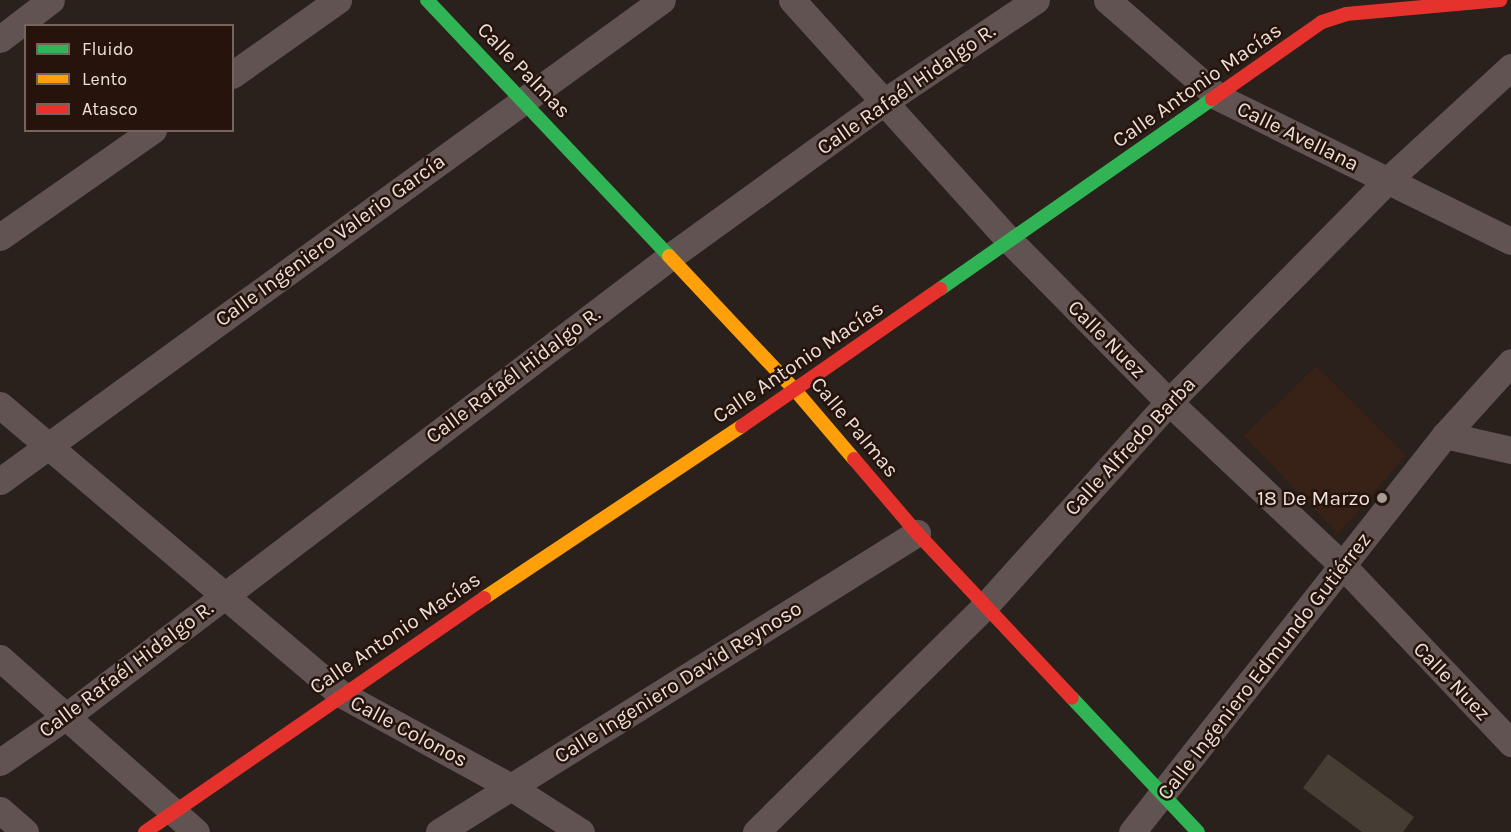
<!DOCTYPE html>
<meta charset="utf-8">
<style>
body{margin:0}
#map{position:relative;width:1511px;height:832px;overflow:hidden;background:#2a201c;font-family:Karla,sans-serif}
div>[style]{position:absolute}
.built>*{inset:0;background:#382218}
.building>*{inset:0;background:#463e35}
.street>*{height:27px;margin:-13.5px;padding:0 13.5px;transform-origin:13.5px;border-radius:13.5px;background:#605352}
.fast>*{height:14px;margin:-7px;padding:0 7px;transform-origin:7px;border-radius:7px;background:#30b455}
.slow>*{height:14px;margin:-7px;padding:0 7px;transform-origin:7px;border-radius:7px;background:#ff9f0a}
.jam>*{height:14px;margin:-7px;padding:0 7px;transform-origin:7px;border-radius:7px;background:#e5322d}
.dots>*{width:16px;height:16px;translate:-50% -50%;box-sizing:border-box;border:3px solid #26140c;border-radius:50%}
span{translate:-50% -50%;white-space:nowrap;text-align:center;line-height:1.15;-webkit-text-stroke:5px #26140c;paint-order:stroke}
.street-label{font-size:21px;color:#ebdfd9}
.poi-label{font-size:21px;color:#ebdfd9}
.right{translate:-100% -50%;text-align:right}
.legend{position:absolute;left:24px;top:24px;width:210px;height:108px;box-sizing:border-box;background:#26140c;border:2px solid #75655e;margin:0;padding:8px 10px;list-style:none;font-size:18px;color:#ebdfd9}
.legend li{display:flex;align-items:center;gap:12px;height:30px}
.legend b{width:30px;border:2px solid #75655e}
</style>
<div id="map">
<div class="built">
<i style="clip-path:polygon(1316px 366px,1406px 455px,1338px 534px,1244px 436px)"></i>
</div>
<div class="building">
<i style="clip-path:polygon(1328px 754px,1414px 817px,1403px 832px,1362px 832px,1303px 788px)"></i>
</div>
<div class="street">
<i style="left:792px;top:0;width:325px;rotate:47.9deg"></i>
<i style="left:1010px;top:241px;width:226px;rotate:45.4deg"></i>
<i style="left:1169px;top:402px;width:241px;rotate:43.3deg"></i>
<i style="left:1344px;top:567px;width:243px;rotate:46.5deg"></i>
<i style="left:1107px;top:0;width:147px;rotate:41.1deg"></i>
<i style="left:1218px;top:97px;width:326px;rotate:26.2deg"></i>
<i style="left:0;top:39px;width:64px;rotate:-37.4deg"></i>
<i style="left:232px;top:75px;width:130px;rotate:-35.3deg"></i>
<i style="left:0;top:237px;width:187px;rotate:-35deg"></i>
<i style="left:0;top:405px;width:447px;rotate:40.3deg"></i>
<i style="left:341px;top:694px;width:194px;rotate:28.7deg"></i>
<i style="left:511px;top:787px;width:83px;rotate:32.7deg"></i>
<i style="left:1445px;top:435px;width:68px;rotate:12.8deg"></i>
<i style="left:0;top:481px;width:818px;rotate:-36deg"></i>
<i style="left:0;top:658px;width:262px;rotate:41.6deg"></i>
<i style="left:0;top:762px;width:83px;rotate:-34.7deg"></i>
<i style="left:68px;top:715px;width:758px;rotate:-37.28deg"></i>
<i style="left:671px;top:256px;width:263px;rotate:-35.9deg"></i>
<i style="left:884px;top:102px;width:183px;rotate:-33.9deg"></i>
<i style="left:0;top:810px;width:33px;rotate:41deg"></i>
<i style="left:439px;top:832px;width:564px;rotate:-32.03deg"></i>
<i style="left:756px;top:832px;width:323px;rotate:-44.6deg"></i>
<i style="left:986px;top:605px;width:273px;rotate:-48deg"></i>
<i style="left:1169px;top:402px;width:312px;rotate:-45.4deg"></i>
<i style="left:1388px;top:180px;width:167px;rotate:-42.6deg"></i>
<i style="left:1132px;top:832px;width:506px;rotate:-51.75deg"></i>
<i style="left:1445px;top:435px;width:98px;rotate:-47.9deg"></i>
</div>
<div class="fast">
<i style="left:427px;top:0;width:352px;rotate:46.6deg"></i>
<i style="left:940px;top:289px;width:332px;rotate:-34.9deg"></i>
<i style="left:1072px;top:698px;width:184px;rotate:46.8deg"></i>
</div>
<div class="slow">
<i style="left:669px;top:256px;width:184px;rotate:46.8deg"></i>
<i style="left:795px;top:390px;width:91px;rotate:49.5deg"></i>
<i style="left:484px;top:598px;width:310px;rotate:-33.7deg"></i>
</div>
<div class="jam">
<i style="left:1212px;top:99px;width:134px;rotate:-35deg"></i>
<i style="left:1322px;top:22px;width:25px;rotate:-18deg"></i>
<i style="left:1346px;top:14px;width:155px;rotate:-5.2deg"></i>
<i style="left:742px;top:426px;width:241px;rotate:-34.7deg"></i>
<i style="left:854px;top:459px;width:97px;rotate:49.6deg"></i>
<i style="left:917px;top:533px;width:226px;rotate:46.8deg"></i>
<i style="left:145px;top:832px;width:412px;rotate:-34.6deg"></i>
</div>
<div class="dots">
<i style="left:1382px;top:498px;background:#a79c97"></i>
</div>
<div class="street-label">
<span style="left:524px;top:70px;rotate:46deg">Calle Palmas</span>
<span style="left:1197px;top:85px;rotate:-35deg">Calle Antonio Macías</span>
<span style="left:906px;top:89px;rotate:-35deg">Calle Rafaél Hidalgo R.</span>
<span style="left:1298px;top:136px;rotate:26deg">Calle Avellana</span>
<span style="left:330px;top:240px;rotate:-36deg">Calle Ingeniero Valerio García</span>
<span style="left:1107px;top:339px;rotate:45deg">Calle Nuez</span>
<span style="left:798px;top:362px;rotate:-34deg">Calle Antonio Macías</span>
<span style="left:513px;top:375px;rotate:-37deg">Calle Rafaél Hidalgo R.</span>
<span style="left:855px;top:427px;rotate:50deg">Calle Palmas</span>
<span style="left:1130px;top:446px;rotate:-47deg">Calle Alfredo Barba</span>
<span style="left:395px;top:633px;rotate:-34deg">Calle Antonio Macías</span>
<span style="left:1264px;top:666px;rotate:-52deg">Calle Ingeniero Edmundo Gutiérrez</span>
<span style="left:126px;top:669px;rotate:-37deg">Calle Rafaél Hidalgo R.</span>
<span style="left:1452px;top:681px;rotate:46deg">Calle Nuez</span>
<span style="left:678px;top:682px;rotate:-32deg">Calle Ingeniero David Reynoso</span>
<span style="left:409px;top:731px;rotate:28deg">Calle Colonos</span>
</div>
<div class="poi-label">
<span class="right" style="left:1370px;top:498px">18 De Marzo</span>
</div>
<ul class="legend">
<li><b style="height:8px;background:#30b455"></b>Fluido</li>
<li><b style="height:8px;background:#ff9f0a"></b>Lento</li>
<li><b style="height:8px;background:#e5322d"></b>Atasco</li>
</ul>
</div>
